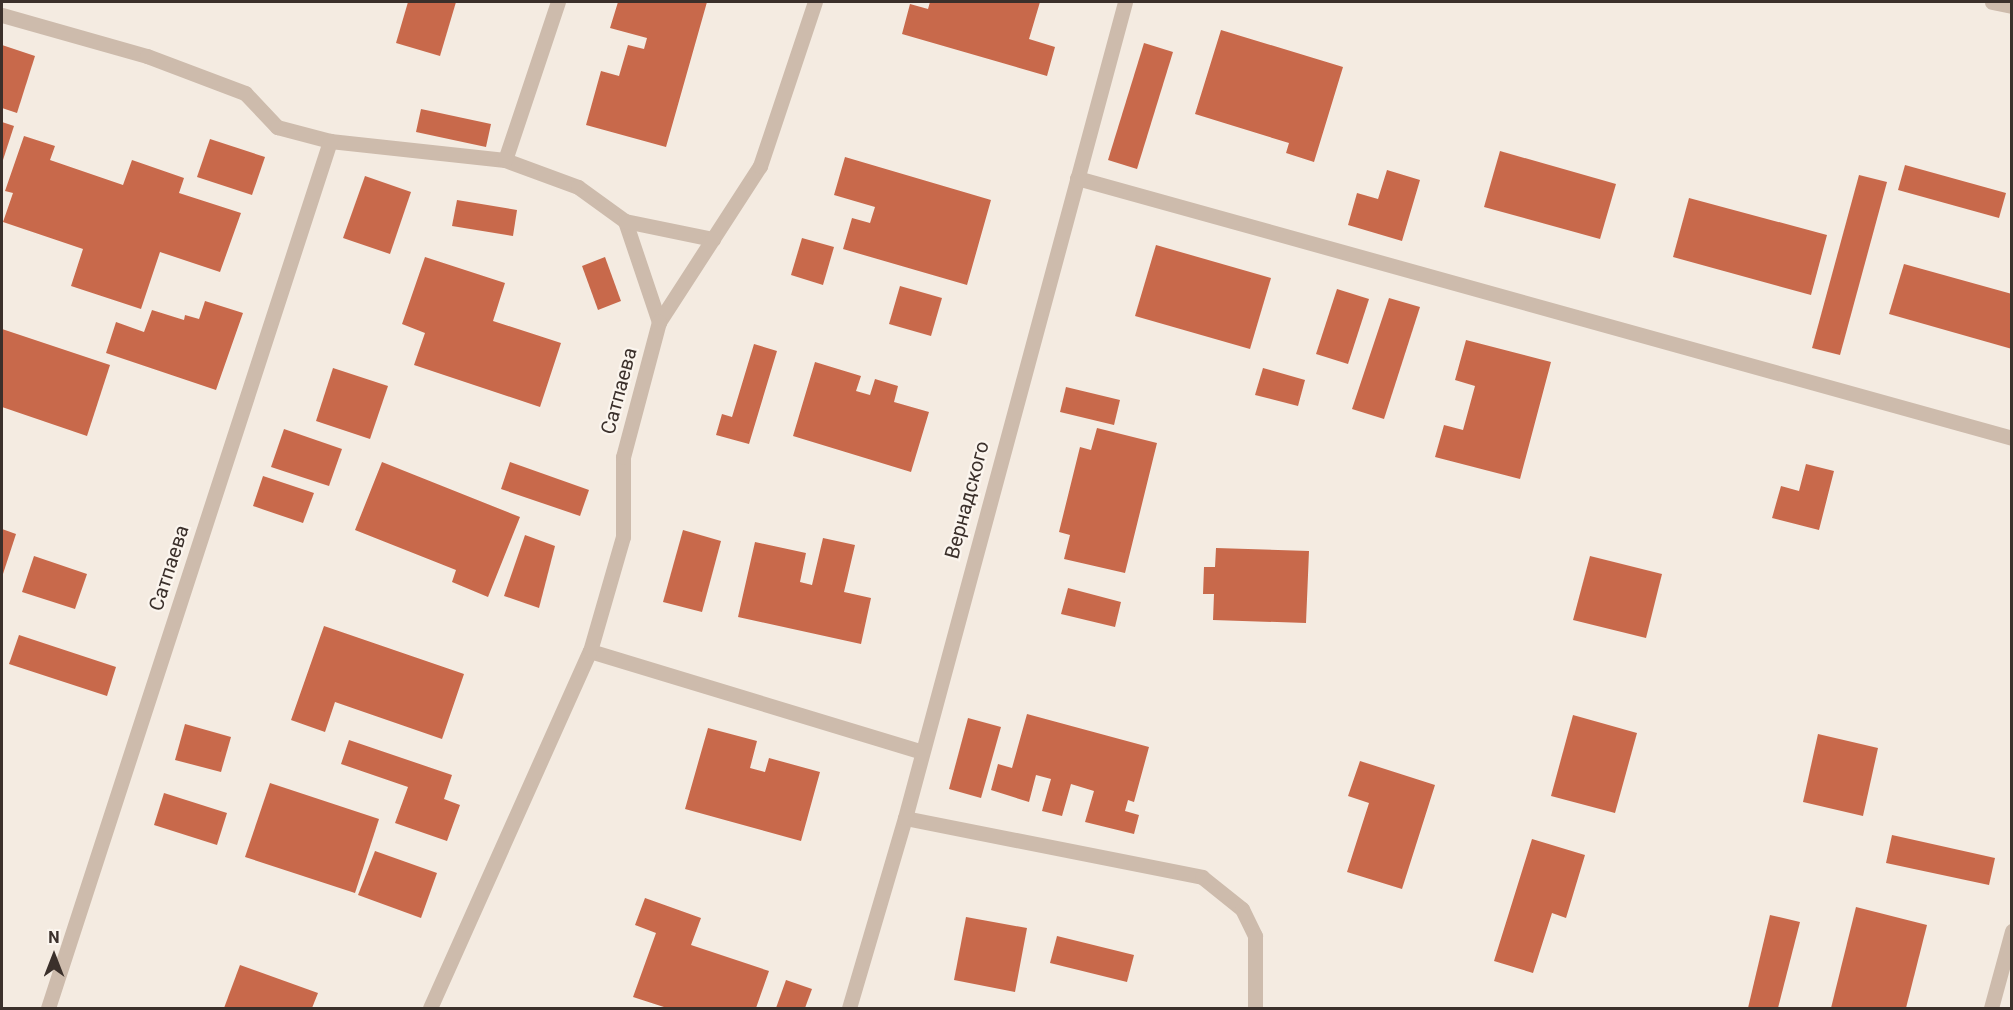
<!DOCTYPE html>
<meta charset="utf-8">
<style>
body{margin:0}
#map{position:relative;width:2013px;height:1010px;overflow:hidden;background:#f4ebe1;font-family:Roboto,sans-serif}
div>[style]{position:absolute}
.building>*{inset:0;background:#c8694b}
.service>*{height:15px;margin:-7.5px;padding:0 7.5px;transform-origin:7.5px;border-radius:7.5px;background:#cdbbac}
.minor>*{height:15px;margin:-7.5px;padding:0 7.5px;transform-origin:7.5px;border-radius:7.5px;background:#cdbbac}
span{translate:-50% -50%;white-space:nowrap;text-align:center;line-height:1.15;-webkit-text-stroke:4.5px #fbf5ee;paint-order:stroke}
.street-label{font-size:20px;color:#3b302b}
.frame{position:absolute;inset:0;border:3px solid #3b302b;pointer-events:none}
.north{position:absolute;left:24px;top:926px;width:60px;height:60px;-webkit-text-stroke:4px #fbf5ee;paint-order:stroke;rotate:0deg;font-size:16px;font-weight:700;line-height:24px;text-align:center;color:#3b302b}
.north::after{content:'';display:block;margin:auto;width:21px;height:27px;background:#3b302b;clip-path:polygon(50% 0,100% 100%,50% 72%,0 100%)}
</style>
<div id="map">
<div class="building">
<i style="clip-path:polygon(408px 2px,456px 2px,440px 56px,396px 43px)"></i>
<i style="clip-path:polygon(618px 2px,707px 2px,666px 147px,586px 125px,601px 71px,619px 76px,628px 45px,644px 49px,647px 38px,610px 28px)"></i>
<i style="clip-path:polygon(930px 2px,1040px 2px,1029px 39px,1055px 47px,1047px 76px,902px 34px,910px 4px,928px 9px)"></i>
<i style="clip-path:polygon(1221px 30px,1343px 67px,1314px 162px,1286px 153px,1289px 143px,1195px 114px)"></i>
<i style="clip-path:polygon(1144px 43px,1173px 52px,1137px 169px,1108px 160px)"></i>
<i style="clip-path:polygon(2px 45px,35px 56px,17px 113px,2px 108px)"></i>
<i style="clip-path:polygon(421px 109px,491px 124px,486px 147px,416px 132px)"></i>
<i style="clip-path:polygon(2px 122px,14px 126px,2px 163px)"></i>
<i style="clip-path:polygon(24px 136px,55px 146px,50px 160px,123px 185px,132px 160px,184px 178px,179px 193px,241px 213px,220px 272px,160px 252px,141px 309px,71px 286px,83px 249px,3px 222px,13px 193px,5px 191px)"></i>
<i style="clip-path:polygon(210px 139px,265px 157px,252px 195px,197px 177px)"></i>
<i style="clip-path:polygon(1500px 151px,1616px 184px,1600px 239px,1484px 207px)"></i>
<i style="clip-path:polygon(845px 157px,991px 200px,967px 285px,843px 249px,852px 218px,870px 223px,875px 207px,834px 195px)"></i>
<i style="clip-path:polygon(1905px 165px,2006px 193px,1999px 218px,1898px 190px)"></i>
<i style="clip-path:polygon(1387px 170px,1420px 180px,1402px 241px,1348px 225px,1357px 193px,1378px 199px)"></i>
<i style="clip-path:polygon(1859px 175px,1887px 182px,1840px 355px,1812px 348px)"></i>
<i style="clip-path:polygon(365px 176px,411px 192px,390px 254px,343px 238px)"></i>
<i style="clip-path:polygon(1689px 198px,1827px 235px,1811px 295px,1673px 257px)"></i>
<i style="clip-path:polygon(457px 200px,517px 210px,513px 236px,452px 226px)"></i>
<i style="clip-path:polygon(802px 238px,834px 247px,823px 285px,791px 275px)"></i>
<i style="clip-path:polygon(1156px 245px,1271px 278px,1250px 349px,1135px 316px)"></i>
<i style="clip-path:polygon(425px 257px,505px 283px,493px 321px,561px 343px,540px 407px,414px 365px,425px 333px,402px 324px)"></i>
<i style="clip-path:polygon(605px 257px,621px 301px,598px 310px,582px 266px)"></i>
<i style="clip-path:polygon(1904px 264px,2012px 294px,2012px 349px,1889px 314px)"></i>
<i style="clip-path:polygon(900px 286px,942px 298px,931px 336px,889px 324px)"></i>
<i style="clip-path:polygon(1337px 289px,1369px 299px,1348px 364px,1316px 354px)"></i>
<i style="clip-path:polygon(1389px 298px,1420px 307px,1384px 419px,1352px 409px)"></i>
<i style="clip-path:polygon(205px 301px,243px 313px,216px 390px,106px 353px,116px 322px,144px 332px,152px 310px,184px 320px,185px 315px,199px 319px)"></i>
<i style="clip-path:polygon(2px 329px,110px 365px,87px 436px,2px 407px)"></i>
<i style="clip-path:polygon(1466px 340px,1551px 362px,1520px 479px,1435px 457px,1444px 425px,1463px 430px,1475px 386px,1455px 380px)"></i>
<i style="clip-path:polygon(754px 344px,777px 351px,749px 444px,716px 435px,722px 414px,732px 417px)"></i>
<i style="clip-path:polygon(815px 362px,861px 376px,856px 391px,870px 395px,875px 379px,898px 386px,894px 402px,929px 412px,911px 472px,793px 436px)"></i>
<i style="clip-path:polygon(333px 368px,388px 386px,370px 439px,316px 421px)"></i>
<i style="clip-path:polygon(1263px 368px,1305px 380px,1298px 406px,1255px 395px)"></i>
<i style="clip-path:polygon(1066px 387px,1120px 400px,1114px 425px,1060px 412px)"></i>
<i style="clip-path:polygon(1097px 428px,1157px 443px,1125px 573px,1064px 559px,1070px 535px,1059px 532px,1080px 447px,1091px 450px)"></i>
<i style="clip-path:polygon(284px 429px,342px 449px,329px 486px,271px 467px)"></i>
<i style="clip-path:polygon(382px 462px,520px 517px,488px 597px,452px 582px,456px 570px,355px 530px)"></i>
<i style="clip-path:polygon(510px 462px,589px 490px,580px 516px,501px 489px)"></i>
<i style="clip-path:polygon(1806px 464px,1834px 471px,1819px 530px,1772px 518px,1781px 486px,1799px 491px)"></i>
<i style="clip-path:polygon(263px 476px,314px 493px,303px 523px,253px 506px)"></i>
<i style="clip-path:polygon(2px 529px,16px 534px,2px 577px)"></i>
<i style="clip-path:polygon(683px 530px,721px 541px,702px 612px,663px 602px)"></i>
<i style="clip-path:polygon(525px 535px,555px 546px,539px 608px,504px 596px)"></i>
<i style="clip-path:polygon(823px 538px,855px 545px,844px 592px,871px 598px,861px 644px,738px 617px,755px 542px,806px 553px,800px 582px,812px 585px)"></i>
<i style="clip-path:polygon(1216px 548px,1309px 551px,1306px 623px,1213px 620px,1214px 594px,1203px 594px,1204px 567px,1215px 567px)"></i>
<i style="clip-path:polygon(34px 556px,87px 574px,75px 609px,22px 592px)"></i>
<i style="clip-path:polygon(1590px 556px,1662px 574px,1646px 638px,1573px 620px)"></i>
<i style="clip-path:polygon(1068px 588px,1121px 602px,1115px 627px,1061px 614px)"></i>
<i style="clip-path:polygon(324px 626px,464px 674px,442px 739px,335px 702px,325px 732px,291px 720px)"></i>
<i style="clip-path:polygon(19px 635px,116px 667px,107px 696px,9px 664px)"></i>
<i style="clip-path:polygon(1027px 714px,1149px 747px,1134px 802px,1128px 800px,1125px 811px,1139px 815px,1134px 834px,1085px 822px,1094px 791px,1071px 784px,1062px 816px,1042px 811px,1051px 779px,1036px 775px,1029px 802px,991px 790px,998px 764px,1012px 768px)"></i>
<i style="clip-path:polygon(1573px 715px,1637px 733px,1615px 813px,1551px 796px)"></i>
<i style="clip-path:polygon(968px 718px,1001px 727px,981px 798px,949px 789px)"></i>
<i style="clip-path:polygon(185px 724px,231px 737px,221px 772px,175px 760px)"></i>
<i style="clip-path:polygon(708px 728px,757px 741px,750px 768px,765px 772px,769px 758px,820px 772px,801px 841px,685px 809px)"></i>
<i style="clip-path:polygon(1818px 734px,1878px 748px,1863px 816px,1803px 802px)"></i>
<i style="clip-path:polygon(349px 740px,452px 775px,444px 799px,460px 805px,447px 841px,395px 823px,408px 787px,341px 764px)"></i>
<i style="clip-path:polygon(1360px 761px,1435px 785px,1402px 889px,1347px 872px,1369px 803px,1348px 796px)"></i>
<i style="clip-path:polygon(270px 783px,379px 819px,355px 893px,245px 857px)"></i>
<i style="clip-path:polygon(164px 793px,227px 813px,217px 845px,154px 825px)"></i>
<i style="clip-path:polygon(1892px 835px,1995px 858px,1989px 885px,1886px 863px)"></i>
<i style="clip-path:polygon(1532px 839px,1585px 855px,1566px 918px,1552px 913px,1533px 973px,1494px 961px)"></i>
<i style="clip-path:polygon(375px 851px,437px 873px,421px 918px,358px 895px)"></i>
<i style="clip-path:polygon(645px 898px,701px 918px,691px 945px,769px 971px,756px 1008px,667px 1008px,633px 997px,656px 933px,635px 925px)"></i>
<i style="clip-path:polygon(1856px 907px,1927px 925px,1906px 1008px,1831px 1008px)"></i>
<i style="clip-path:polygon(1770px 915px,1800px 922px,1778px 1008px,1748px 1008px)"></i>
<i style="clip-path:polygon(966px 917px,1027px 928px,1015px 992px,954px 980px)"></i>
<i style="clip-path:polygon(1057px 936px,1134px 955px,1127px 982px,1050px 963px)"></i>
<i style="clip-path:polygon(240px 965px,318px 993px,312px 1008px,224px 1008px)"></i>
<i style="clip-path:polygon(786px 980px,812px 989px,805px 1008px,776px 1008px)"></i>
</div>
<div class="service">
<i style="left:2px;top:15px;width:151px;rotate:15.8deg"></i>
<i style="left:147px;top:56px;width:105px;rotate:20.7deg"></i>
<i style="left:245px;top:93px;width:47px;rotate:46.7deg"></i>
<i style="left:277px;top:127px;width:55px;rotate:14.8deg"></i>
<i style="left:330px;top:141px;width:176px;rotate:6.2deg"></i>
<i style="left:505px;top:160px;width:78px;rotate:20.3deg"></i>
<i style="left:578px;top:187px;width:58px;rotate:35.9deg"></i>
<i style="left:625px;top:221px;width:107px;rotate:71.4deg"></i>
<i style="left:505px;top:160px;width:167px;rotate:-71.5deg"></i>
<i style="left:625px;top:221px;width:90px;rotate:11.6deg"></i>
<i style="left:659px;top:322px;width:186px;rotate:-57.1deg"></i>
<i style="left:760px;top:166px;width:173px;rotate:-71.5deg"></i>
<i style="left:590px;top:651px;width:345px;rotate:16.9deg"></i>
<i style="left:905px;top:818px;width:303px;rotate:11.2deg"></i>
<i style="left:1202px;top:877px;width:51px;rotate:38.7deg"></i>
<i style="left:1242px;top:909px;width:30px;rotate:64deg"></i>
<i style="left:1255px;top:936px;width:72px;rotate:90deg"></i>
</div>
<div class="minor">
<i style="left:1992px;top:2px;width:20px;rotate:11deg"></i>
<i style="left:1077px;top:178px;width:970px;rotate:15.54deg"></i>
<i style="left:48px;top:1008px;width:912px;rotate:-71.98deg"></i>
<i style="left:430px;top:1008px;width:391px;rotate:-65.9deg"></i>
<i style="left:590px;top:651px;width:119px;rotate:-73.9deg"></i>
<i style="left:623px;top:537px;width:80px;rotate:-90deg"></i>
<i style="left:623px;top:457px;width:140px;rotate:-75.1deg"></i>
<i style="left:849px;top:1008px;width:198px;rotate:-73.6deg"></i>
<i style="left:905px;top:818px;width:845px;rotate:-74.91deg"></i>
<i style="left:1991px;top:1008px;width:80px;rotate:-74.7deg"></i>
</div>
<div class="street-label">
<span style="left:619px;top:391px;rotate:-75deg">Сатпаева</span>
<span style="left:967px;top:500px;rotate:-75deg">Вернадского</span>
<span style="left:169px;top:568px;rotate:-72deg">Сатпаева</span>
</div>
<div class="frame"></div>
<div class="north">N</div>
</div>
